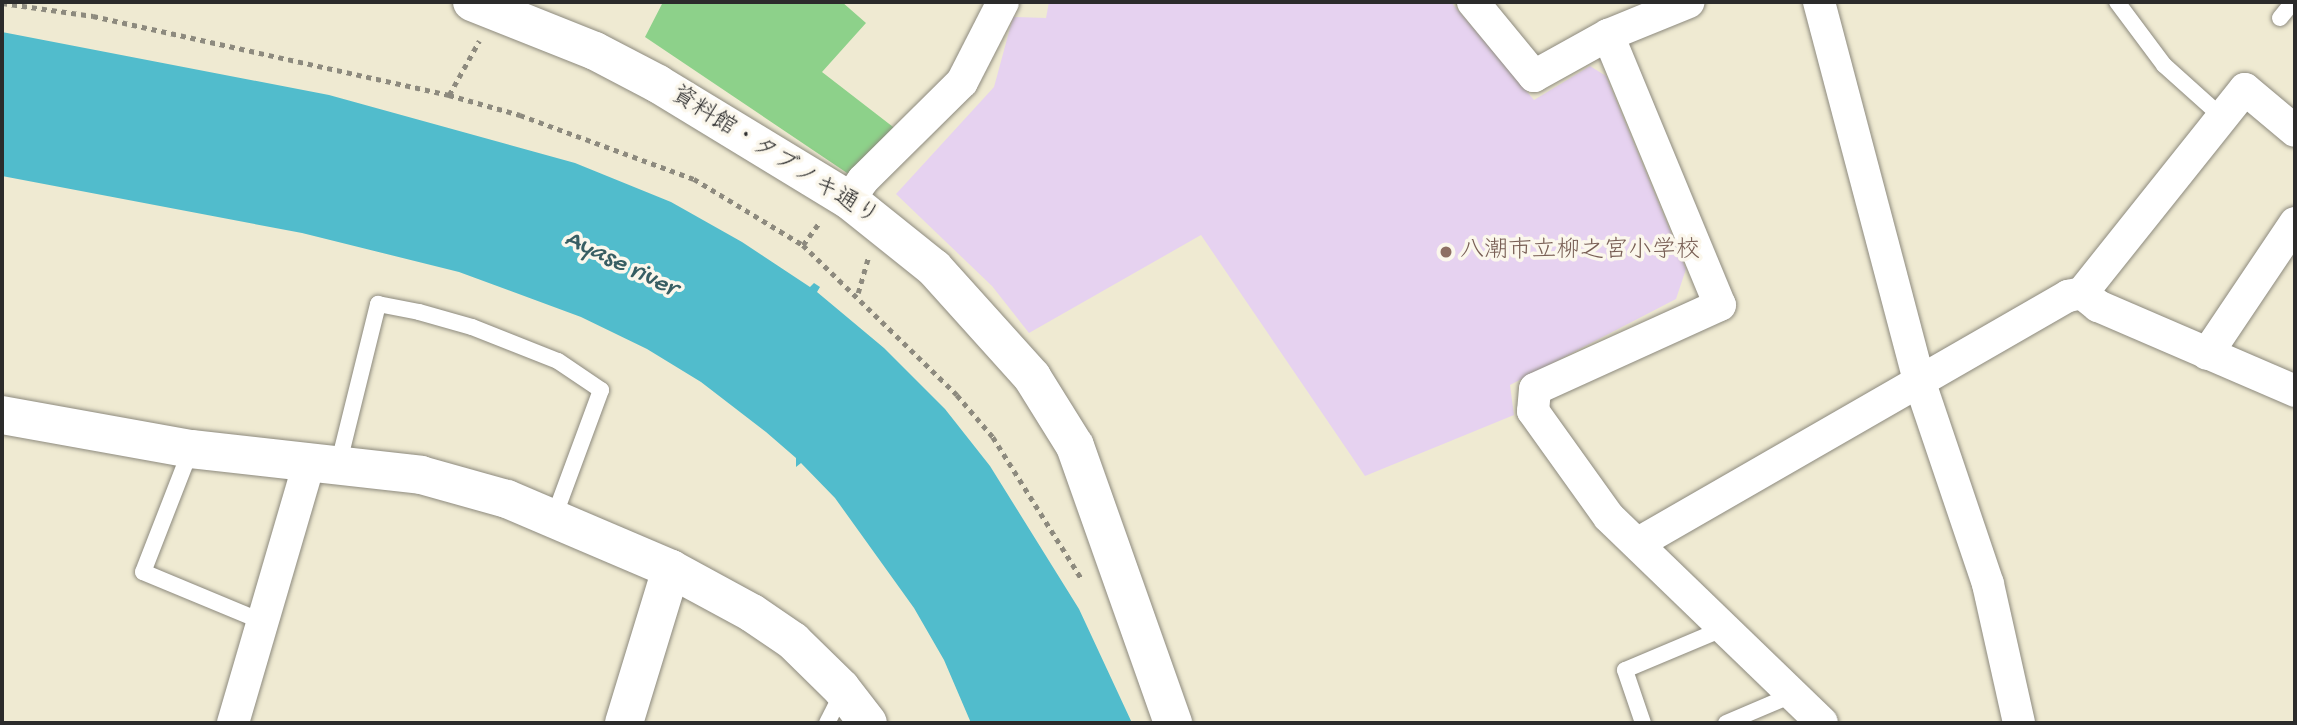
<!DOCTYPE html>
<meta charset="utf-8">
<style>
body{margin:0}
#map{position:relative;width:2297px;height:725px;overflow:hidden;background:#efead2;font-family:"Gochi Hand","Klee One",sans-serif}
div>[style]{position:absolute}
.built>*{inset:0;background:#e6d2f0}
.green>*{inset:0;background:#8dd18a}
.water>*{inset:0;background:#51bccc}
.path>*{height:4.5px;margin-top:-2.25px;transform-origin:0;background:repeating-linear-gradient(90deg,#8d8a7e 0 5px,transparent 0 10px)}
.roads{filter:drop-shadow(0 0 2px #8d8a7e) drop-shadow(0 0 2px #8d8a7e)}
.service>*{height:16px;margin:-8px;padding:0 8px;transform-origin:8px;border-radius:8px;background:#fff}
.minor>*{height:32px;margin:-16px;padding:0 16px;transform-origin:16px;border-radius:16px;background:#fff}
.tertiary>*{height:38px;margin:-19px;padding:0 19px;transform-origin:19px;border-radius:19px;background:#fff}
.dots>*{width:19px;height:19px;translate:-50% -50%;box-sizing:border-box;border:4px solid #fbf7ec;border-radius:50%}
span{translate:-50% -50%;white-space:nowrap;text-align:center;line-height:1.15;-webkit-text-stroke:7px #fbf7ec;paint-order:stroke}
.street-label{font-size:24px;color:#2b2b2b}
.education-label{font-size:24px;color:#785e54}
.left{translate:0 -50%;text-align:left}
.water-label{font-size:26px;color:#385e63;font-style:italic}
.frame{position:absolute;inset:0;border:4px solid #2b2b2b;pointer-events:none}
</style>
<div id="map">
<div class="built">
<i style="clip-path:polygon(1049px 2px,1451px 2px,1534px 100px,1590px 66px,1606px 76px,1686px 269px,1676px 299px,1510px 385px,1514px 415px,1365px 476px,1201px 235px,1029px 333px,992px 286px,896px 194px,994px 87px,1013px 17px,1046px 18px)"></i>
</div>
<div class="green">
<i style="clip-path:polygon(663px 2px,842px 2px,866px 23px,822px 72px,897px 130px,850px 175px,645px 37px)"></i>
</div>
<div class="water">
<i style="clip-path:polygon(2px 32px,329px 95px,575px 163px,671px 202px,742px 242px,810px 287px,814px 283px,820px 287px,817px 292px,884px 348px,945px 409px,990px 466px,1079px 609px,1132px 723px,971px 723px,944px 660px,914px 608px,835px 498px,801px 463px,796px 467px,796px 458px,766px 432px,701px 382px,647px 349px,581px 317px,459px 272px,302px 233px,2px 176px)"></i>
</div>
<div class="path">
<i style="left:2px;top:3px;width:92px;rotate:8.1deg"></i>
<i style="left:93px;top:16px;width:365px;rotate:12.5deg"></i>
<i style="left:449px;top:95px;width:74px;rotate:15.7deg"></i>
<i style="left:520px;top:115px;width:185px;rotate:20.2deg"></i>
<i style="left:694px;top:179px;width:127px;rotate:31.2deg"></i>
<i style="left:803px;top:245px;width:215px;rotate:44.2deg"></i>
<i style="left:957px;top:395px;width:55px;rotate:49.4deg"></i>
<i style="left:993px;top:437px;width:166px;rotate:58deg"></i>
<i style="left:449px;top:95px;width:62px;rotate:-60.9deg"></i>
<i style="left:803px;top:245px;width:27px;rotate:-54deg"></i>
<i style="left:858px;top:293px;width:36px;rotate:-74deg"></i>
</div>
<div class="roads">
<div class="service">
<i style="left:2117px;top:2px;width:79px;rotate:53.3deg"></i>
<i style="left:2164px;top:65px;width:78px;rotate:41.9deg"></i>
<i style="left:2280px;top:18px;width:21px;rotate:-51deg"></i>
<i style="left:191px;top:449px;width:132px;rotate:111.3deg"></i>
<i style="left:143px;top:572px;width:130px;rotate:22.6deg"></i>
<i style="left:339px;top:462px;width:163px;rotate:-76.1deg"></i>
<i style="left:378px;top:304px;width:42px;rotate:11deg"></i>
<i style="left:419px;top:312px;width:55px;rotate:15.8deg"></i>
<i style="left:472px;top:327px;width:92px;rotate:21.6deg"></i>
<i style="left:558px;top:361px;width:52px;rotate:34deg"></i>
<i style="left:601px;top:390px;width:135px;rotate:110.3deg"></i>
<i style="left:827px;top:723px;width:34px;rotate:-63deg"></i>
<i style="left:1643px;top:723px;width:56px;rotate:-108.8deg"></i>
<i style="left:1625px;top:670px;width:108px;rotate:-22.8deg"></i>
<i style="left:1726px;top:723px;width:72px;rotate:-23deg"></i>
</div>
<div class="minor">
<i style="left:1473px;top:2px;width:96px;rotate:50.5deg"></i>
<i style="left:1534px;top:76px;width:85px;rotate:-29deg"></i>
<i style="left:1608px;top:35px;width:87px;rotate:-22.2deg"></i>
<i style="left:1819px;top:2px;width:391px;rotate:75.2deg"></i>
<i style="left:1919px;top:380px;width:215px;rotate:71.3deg"></i>
<i style="left:1988px;top:584px;width:142px;rotate:77.4deg"></i>
<i style="left:1608px;top:35px;width:292px;rotate:67.5deg"></i>
<i style="left:1720px;top:305px;width:203px;rotate:155.6deg"></i>
<i style="left:1535px;top:389px;width:22px;rotate:95deg"></i>
<i style="left:1533px;top:411px;width:130px;rotate:54.4deg"></i>
<i style="left:1609px;top:517px;width:296px;rotate:44deg"></i>
<i style="left:849px;top:200px;width:24px;rotate:-55deg"></i>
<i style="left:863px;top:180px;width:139px;rotate:-44.7deg"></i>
<i style="left:962px;top:82px;width:90px;rotate:-62.9deg"></i>
<i style="left:2082px;top:293px;width:261px;rotate:-51.4deg"></i>
<i style="left:2245px;top:89px;width:65px;rotate:40deg"></i>
<i style="left:2207px;top:354px;width:158px;rotate:-56.1deg"></i>
<i style="left:1640px;top:542px;width:494px;rotate:-29.9deg"></i>
<i style="left:2068px;top:296px;width:14px;rotate:-12deg"></i>
<i style="left:2082px;top:293px;width:21px;rotate:39deg"></i>
<i style="left:2098px;top:306px;width:215px;rotate:23.3deg"></i>
<i style="left:233px;top:723px;width:274px;rotate:-73.7deg"></i>
</div>
<div class="tertiary">
<i style="left:472px;top:2px;width:132px;rotate:21.7deg"></i>
<i style="left:595px;top:51px;width:71px;rotate:27.6deg"></i>
<i style="left:658px;top:84px;width:223px;rotate:31.3deg"></i>
<i style="left:849px;top:200px;width:109px;rotate:38.7deg"></i>
<i style="left:934px;top:268px;width:147px;rotate:48deg"></i>
<i style="left:1032px;top:377px;width:81px;rotate:58.1deg"></i>
<i style="left:1075px;top:446px;width:294px;rotate:70.5deg"></i>
<i style="left:2px;top:415px;width:192px;rotate:10.2deg"></i>
<i style="left:191px;top:449px;width:231px;rotate:6.4deg"></i>
<i style="left:421px;top:475px;width:89px;rotate:15.6deg"></i>
<i style="left:507px;top:499px;width:178px;rotate:23.1deg"></i>
<i style="left:671px;top:569px;width:92px;rotate:28.5deg"></i>
<i style="left:752px;top:613px;width:50px;rotate:34.3deg"></i>
<i style="left:793px;top:641px;width:67px;rotate:44.4deg"></i>
<i style="left:841px;top:688px;width:44px;rotate:52.4deg"></i>
<i style="left:624px;top:723px;width:161px;rotate:-73deg"></i>
</div>
</div>
<div class="dots">
<i style="left:1446px;top:252px;background:#8d6e63"></i>
</div>
<div class="street-label">
<span style="left:774px;top:157px;rotate:32deg">資料館・タブノキ通り</span>
</div>
<div class="education-label">
<span class="left" style="left:1460px;top:252px">八潮市立柳之宮小学校</span>
</div>
<div class="water-label">
<span style="left:620px;top:265px;rotate:26deg">Ayase river</span>
</div>
<div class="frame"></div>
</div>
